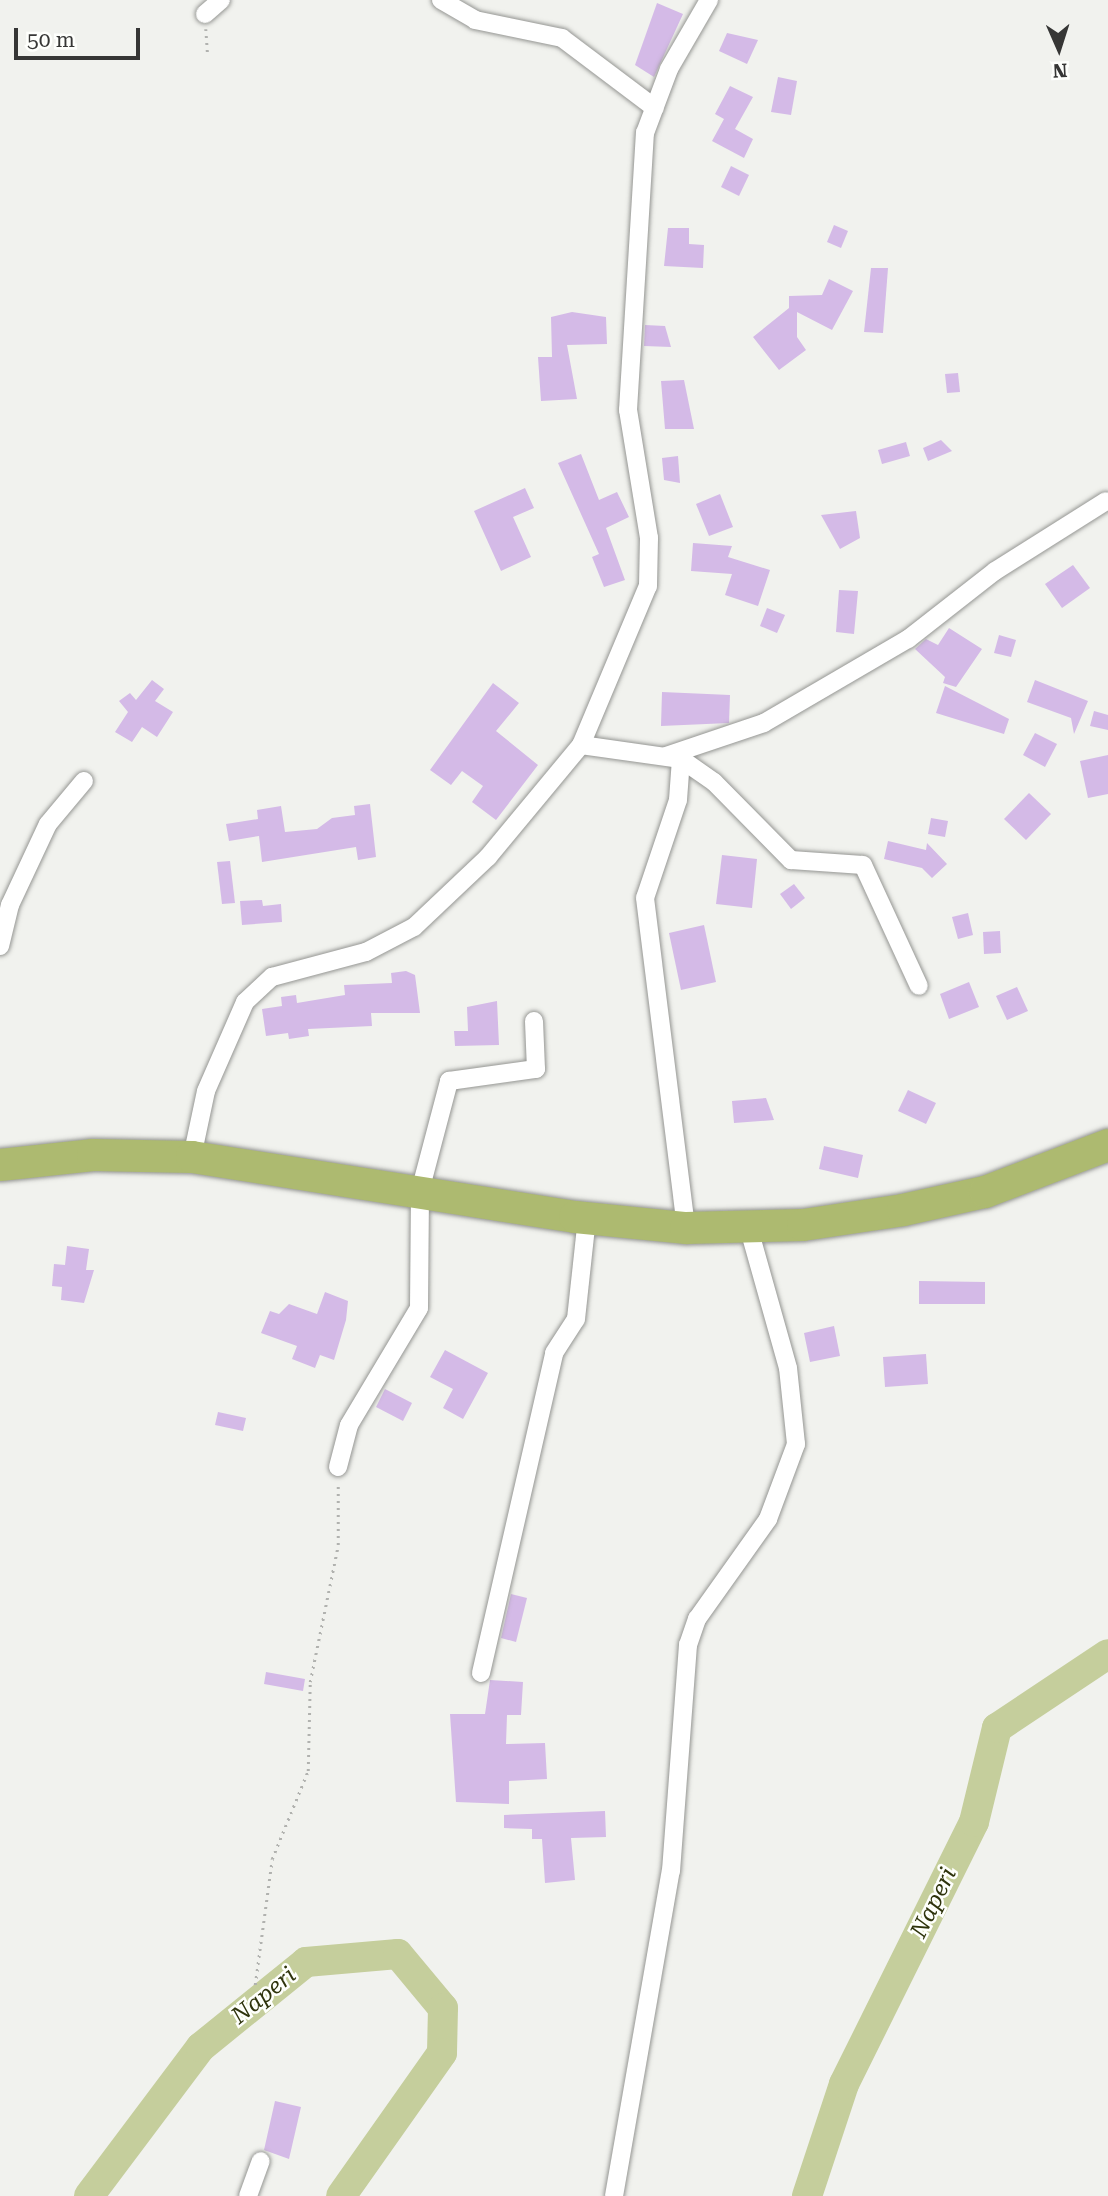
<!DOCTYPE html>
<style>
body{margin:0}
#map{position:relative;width:1108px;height:2196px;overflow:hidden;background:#f1f2ee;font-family:"Roboto Serif",serif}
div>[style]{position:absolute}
.river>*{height:30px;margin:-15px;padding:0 15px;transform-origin:15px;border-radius:15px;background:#c5ce9c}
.building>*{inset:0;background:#d4bae7}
.path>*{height:2.5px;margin-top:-1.25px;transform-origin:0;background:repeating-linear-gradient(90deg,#b1b2af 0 2px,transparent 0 7px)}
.roads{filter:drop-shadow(0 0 2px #959693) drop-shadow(0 0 2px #959693)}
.street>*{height:18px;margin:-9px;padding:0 9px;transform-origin:9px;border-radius:9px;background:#fff}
.highway>*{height:32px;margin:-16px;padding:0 16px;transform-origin:16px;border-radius:16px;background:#adba70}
span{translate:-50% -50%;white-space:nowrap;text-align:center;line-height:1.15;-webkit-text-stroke:5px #fefffc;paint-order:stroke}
.water-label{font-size:23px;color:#2e330c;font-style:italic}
.north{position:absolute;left:1024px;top:14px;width:70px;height:70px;-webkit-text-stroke:5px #fefffc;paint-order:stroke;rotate:177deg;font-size:19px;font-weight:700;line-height:28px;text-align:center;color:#363635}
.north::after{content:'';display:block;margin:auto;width:24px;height:32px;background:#363635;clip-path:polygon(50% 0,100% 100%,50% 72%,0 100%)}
.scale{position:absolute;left:14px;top:28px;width:126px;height:32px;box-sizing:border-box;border:4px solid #363635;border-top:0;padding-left:9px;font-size:21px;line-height:24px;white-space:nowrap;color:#363635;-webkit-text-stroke:5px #fefffc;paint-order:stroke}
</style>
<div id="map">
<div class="river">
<i style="left:89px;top:2196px;width:186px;rotate:-53.1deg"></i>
<i style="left:201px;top:2047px;width:135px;rotate:-39deg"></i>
<i style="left:306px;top:1962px;width:92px;rotate:-5deg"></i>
<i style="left:398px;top:1954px;width:70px;rotate:50.2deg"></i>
<i style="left:443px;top:2008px;width:45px;rotate:91.3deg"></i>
<i style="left:442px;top:2053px;width:175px;rotate:125.2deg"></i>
<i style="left:807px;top:2196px;width:118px;rotate:-71.7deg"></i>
<i style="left:844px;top:2084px;width:292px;rotate:-63.6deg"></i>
<i style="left:974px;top:1822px;width:97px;rotate:-76.3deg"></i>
<i style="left:997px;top:1728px;width:133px;rotate:-33.7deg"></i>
</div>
<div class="building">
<i style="clip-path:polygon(657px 3px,683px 14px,654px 77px,635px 65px)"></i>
<i style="clip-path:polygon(727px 33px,758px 40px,747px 64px,719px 51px)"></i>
<i style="clip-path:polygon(778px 77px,797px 81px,791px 115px,771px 112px)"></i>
<i style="clip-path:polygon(730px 86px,753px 97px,735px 129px,753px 139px,744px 158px,712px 141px,724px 119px,715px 114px)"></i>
<i style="clip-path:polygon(731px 166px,749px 175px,739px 196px,721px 187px)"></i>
<i style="clip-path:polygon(834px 225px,848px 231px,841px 248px,827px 242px)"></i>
<i style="clip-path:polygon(668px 228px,689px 228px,689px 244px,704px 245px,703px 268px,664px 266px)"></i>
<i style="clip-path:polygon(871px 268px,888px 268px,883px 333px,864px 332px)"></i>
<i style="clip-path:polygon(829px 279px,853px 291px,832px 330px,797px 312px,797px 337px,806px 350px,779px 370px,753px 337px,789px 308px,789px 296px,822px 295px)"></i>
<i style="clip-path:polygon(572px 312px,606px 317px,607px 344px,567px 345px,577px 399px,541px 401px,538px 357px,552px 357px,551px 317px)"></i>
<i style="clip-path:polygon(645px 325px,665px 326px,671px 347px,644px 346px)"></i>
<i style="clip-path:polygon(958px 373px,960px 392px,947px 393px,945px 374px)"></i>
<i style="clip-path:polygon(684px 380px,694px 429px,665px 429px,661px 381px)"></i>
<i style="clip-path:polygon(941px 440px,952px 451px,928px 461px,923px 448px)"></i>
<i style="clip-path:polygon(906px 442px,910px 456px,882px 464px,878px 450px)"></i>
<i style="clip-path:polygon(581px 454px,599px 500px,617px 492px,629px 517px,606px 528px,625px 580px,604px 587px,592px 557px,599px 554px,558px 463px)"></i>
<i style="clip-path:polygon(678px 456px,680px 483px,664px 480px,662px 458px)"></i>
<i style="clip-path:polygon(525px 488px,534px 508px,513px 517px,531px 557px,501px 571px,474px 511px)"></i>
<i style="clip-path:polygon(720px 494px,733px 527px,709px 536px,696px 504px)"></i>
<i style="clip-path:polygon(856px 511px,860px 538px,840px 549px,821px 515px)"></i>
<i style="clip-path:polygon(693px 543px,732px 546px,728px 557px,770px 570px,758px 606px,725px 595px,732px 574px,691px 571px)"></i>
<i style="clip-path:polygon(1073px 565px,1090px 588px,1062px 608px,1045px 584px)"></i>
<i style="clip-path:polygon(839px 590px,858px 591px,854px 634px,836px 632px)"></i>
<i style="clip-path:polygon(767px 608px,785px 615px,777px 633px,760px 626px)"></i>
<i style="clip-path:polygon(949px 628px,982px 649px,956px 687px,943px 683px,945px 677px,915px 649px,926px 639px,938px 645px)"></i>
<i style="clip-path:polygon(999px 635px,1016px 640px,1011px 657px,994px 653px)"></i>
<i style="clip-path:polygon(152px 680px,164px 689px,155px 701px,173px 712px,157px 737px,142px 727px,132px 742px,115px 732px,128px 712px,119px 701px,130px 693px,136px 700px)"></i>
<i style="clip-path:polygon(1035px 680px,1088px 701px,1074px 734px,1071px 718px,1027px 702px)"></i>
<i style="clip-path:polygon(493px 683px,519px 703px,496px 731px,538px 765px,496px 820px,472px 802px,483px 786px,462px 771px,451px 785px,430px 770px)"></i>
<i style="clip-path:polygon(945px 686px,1009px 719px,1004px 734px,936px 713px)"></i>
<i style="clip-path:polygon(662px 692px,730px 695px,729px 723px,661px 726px)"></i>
<i style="clip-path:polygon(1094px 711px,1108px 715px,1108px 730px,1090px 726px)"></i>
<i style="clip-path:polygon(1035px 733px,1057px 744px,1045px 767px,1023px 755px)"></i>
<i style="clip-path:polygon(1108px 755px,1108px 794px,1088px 798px,1080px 761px)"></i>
<i style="clip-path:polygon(1029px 793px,1051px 814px,1026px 840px,1004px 819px)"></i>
<i style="clip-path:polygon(370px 804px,376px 857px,358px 860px,356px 847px,262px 862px,259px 836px,229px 841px,226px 824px,258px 819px,257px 810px,281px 806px,285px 832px,317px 829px,332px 818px,355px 815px,354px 806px)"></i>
<i style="clip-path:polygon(931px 818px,948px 821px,945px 837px,928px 834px)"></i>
<i style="clip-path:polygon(888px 841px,926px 850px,927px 843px,947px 864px,932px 878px,922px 868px,884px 859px)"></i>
<i style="clip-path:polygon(722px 855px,757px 859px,752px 908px,716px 904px)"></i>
<i style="clip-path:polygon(230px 861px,235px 903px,222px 904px,217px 862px)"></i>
<i style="clip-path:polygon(794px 884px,805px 898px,791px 909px,780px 894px)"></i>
<i style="clip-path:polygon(262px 900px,263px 906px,281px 904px,282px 922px,242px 925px,240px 901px)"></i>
<i style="clip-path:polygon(968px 913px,973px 935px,958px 939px,952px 917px)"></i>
<i style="clip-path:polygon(704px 925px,716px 982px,681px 990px,669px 933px)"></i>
<i style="clip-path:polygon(1000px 931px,1001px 953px,984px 954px,983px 932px)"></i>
<i style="clip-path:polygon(406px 971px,415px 975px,420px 1013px,371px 1013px,372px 1026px,308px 1029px,309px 1036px,289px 1039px,288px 1033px,266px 1036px,262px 1009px,282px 1006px,281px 997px,296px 995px,297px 1003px,345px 995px,344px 985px,392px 983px,391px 973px)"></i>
<i style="clip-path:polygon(969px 982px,979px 1007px,949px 1019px,940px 994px)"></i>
<i style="clip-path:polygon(1017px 987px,1028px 1011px,1007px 1020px,996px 996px)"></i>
<i style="clip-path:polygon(497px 1001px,499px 1045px,455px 1046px,454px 1031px,468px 1031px,467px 1007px)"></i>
<i style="clip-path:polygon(908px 1090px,936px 1103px,926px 1124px,898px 1111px)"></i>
<i style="clip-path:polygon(766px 1098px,774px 1120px,734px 1123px,732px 1101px)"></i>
<i style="clip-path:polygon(824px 1146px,863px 1155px,858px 1178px,819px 1169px)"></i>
<i style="clip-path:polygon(67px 1246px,89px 1249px,86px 1270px,94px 1270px,84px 1303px,61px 1300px,62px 1287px,52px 1286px,54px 1264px,65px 1265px)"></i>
<i style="clip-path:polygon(919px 1281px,985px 1282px,985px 1304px,919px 1304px)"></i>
<i style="clip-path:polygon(325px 1292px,348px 1301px,346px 1320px,334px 1360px,320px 1355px,315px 1368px,292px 1359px,297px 1346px,261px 1333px,270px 1311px,279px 1314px,289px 1304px,317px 1314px)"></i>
<i style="clip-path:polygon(834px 1326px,840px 1356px,810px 1362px,804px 1333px)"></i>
<i style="clip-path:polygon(445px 1350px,488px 1373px,463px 1419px,443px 1408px,453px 1389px,430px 1377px)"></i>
<i style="clip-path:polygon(926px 1354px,928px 1384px,885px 1387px,883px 1357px)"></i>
<i style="clip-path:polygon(385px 1389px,412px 1403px,403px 1421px,376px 1407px)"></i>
<i style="clip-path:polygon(218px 1412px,246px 1418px,243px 1431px,215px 1425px)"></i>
<i style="clip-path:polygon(511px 1594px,527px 1598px,516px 1642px,501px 1638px)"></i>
<i style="clip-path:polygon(266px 1672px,305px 1679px,303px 1691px,264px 1684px)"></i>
<i style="clip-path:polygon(490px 1680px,523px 1682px,521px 1715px,507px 1715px,506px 1744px,545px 1743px,547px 1779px,509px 1781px,509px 1804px,456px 1802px,450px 1714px,485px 1714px)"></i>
<i style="clip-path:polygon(605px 1811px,606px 1837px,571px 1838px,575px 1880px,545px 1883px,542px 1839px,532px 1839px,532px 1829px,504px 1828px,504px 1815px)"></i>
<i style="clip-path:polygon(275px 2101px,301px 2107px,289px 2159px,264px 2150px)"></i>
</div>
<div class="path">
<i style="left:206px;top:29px;width:26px;rotate:86deg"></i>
<i style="left:255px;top:1985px;width:127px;rotate:-82.3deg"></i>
<i style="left:272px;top:1859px;width:95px;rotate:-67.8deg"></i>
<i style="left:308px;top:1771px;width:89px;rotate:-88.7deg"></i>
<i style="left:310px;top:1682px;width:140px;rotate:-78.4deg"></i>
<i style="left:338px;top:1545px;width:60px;rotate:-90deg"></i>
</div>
<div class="roads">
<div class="street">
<i style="left:441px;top:0;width:39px;rotate:30deg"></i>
<i style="left:475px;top:20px;width:89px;rotate:11.7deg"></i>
<i style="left:562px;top:38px;width:116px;rotate:37deg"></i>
<i style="left:205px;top:14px;width:21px;rotate:-41deg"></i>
<i style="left:581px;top:745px;width:101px;rotate:8deg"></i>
<i style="left:681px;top:759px;width:40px;rotate:34.9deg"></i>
<i style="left:714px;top:782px;width:110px;rotate:45.4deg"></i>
<i style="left:791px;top:860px;width:72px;rotate:4deg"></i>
<i style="left:863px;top:865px;width:133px;rotate:65.2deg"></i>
<i style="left:666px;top:756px;width:103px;rotate:-18.6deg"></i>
<i style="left:764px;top:723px;width:167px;rotate:-30.3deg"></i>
<i style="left:908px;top:639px;width:110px;rotate:-38deg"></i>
<i style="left:995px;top:571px;width:131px;rotate:-32.2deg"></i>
<i style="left:681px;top:759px;width:41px;rotate:94.2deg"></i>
<i style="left:678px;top:800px;width:103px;rotate:108.6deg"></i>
<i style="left:645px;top:898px;width:333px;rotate:82.9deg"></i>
<i style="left:0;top:946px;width:42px;rotate:-76.3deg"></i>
<i style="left:10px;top:905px;width:89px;rotate:-64.9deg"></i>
<i style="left:48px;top:824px;width:56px;rotate:-50.1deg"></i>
<i style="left:192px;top:1157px;width:67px;rotate:-78deg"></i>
<i style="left:206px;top:1091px;width:97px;rotate:-66.3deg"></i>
<i style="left:245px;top:1002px;width:37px;rotate:-43deg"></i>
<i style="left:272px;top:977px;width:97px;rotate:-14.9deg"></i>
<i style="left:366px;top:952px;width:54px;rotate:-27.5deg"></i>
<i style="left:414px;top:927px;width:102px;rotate:-43.4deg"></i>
<i style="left:488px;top:857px;width:146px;rotate:-50.3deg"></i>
<i style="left:581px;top:745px;width:173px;rotate:-67.2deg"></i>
<i style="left:648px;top:586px;width:48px;rotate:-88.8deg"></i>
<i style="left:649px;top:538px;width:130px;rotate:-99.3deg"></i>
<i style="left:628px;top:410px;width:278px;rotate:-86.5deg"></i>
<i style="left:645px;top:133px;width:68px;rotate:-69.4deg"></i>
<i style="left:669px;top:69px;width:80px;rotate:-59.9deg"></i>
<i style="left:338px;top:1467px;width:43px;rotate:-75.3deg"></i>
<i style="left:349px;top:1425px;width:136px;rotate:-59.1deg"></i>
<i style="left:419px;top:1308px;width:117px;rotate:-89.5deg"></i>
<i style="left:420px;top:1191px;width:114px;rotate:-75.2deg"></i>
<i style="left:449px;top:1081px;width:88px;rotate:-7.9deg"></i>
<i style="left:536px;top:1069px;width:48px;rotate:-92.4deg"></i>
<i style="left:481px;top:1673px;width:328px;rotate:-77.1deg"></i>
<i style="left:554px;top:1353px;width:40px;rotate:-57.1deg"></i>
<i style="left:576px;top:1319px;width:102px;rotate:-83.8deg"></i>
<i style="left:248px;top:2196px;width:37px;rotate:-70deg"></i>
<i style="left:614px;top:2196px;width:330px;rotate:-80.1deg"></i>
<i style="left:671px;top:1871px;width:227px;rotate:-85.7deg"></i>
<i style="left:688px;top:1645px;width:28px;rotate:-71deg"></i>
<i style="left:697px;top:1619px;width:123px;rotate:-54.6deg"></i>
<i style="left:768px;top:1519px;width:80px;rotate:-69.5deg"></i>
<i style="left:796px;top:1444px;width:76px;rotate:-96deg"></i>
<i style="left:788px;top:1368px;width:148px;rotate:-105.7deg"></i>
</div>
<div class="highway">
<i style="left:0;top:1165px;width:94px;rotate:-6.1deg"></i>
<i style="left:93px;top:1155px;width:99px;rotate:1.2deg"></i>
<i style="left:192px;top:1157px;width:388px;rotate:8.9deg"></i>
<i style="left:575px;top:1217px;width:112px;rotate:5.7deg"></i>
<i style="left:686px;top:1228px;width:117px;rotate:-1.5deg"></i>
<i style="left:803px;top:1225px;width:101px;rotate:-8.5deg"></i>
<i style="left:903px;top:1210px;width:84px;rotate:-12.4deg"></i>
<i style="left:985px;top:1192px;width:132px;rotate:-20.9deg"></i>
</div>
</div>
<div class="water-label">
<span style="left:934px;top:1903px;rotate:-64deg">Naperi</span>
<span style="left:264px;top:1996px;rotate:-39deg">Naperi</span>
</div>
<div class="north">N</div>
<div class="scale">50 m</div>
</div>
